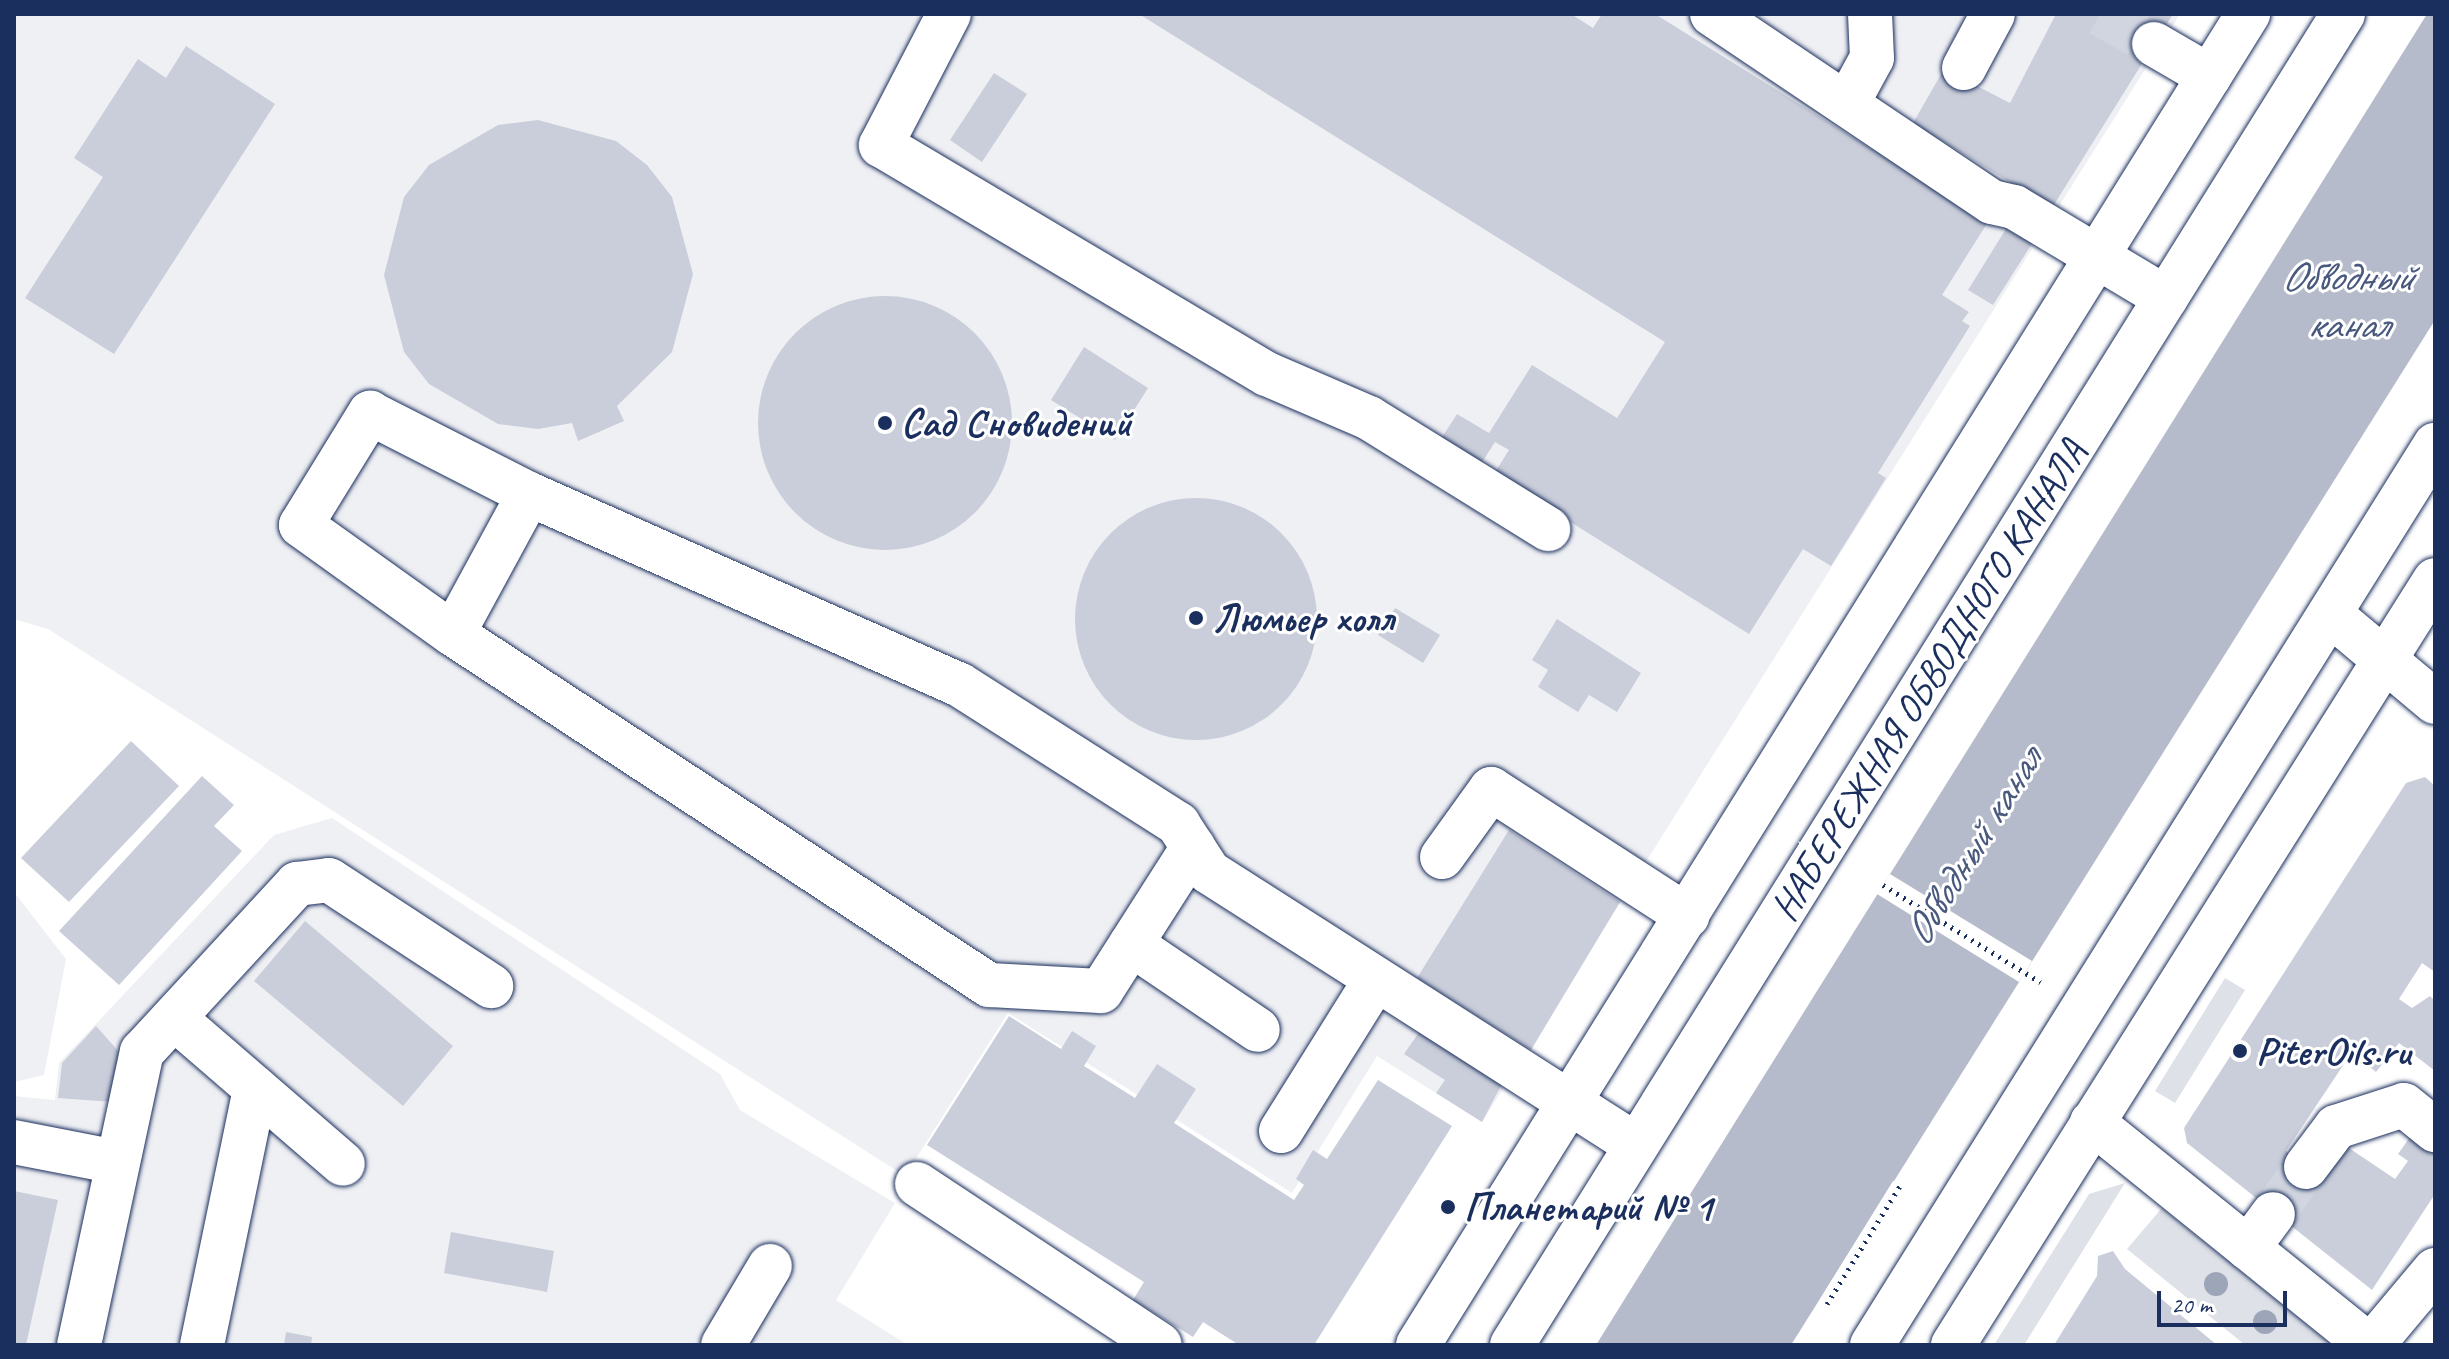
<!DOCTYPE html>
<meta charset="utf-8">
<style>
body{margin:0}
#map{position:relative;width:2449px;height:1359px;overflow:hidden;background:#fff;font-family:Caveat,sans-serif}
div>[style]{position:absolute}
.built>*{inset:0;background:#eff0f4}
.green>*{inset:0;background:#dee1e7}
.water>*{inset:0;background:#b5bbca}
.pier>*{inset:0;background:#fff}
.building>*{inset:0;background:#caceda}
.round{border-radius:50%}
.minor-tunnel>*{height:44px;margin-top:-22px;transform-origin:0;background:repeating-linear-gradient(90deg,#d1d5df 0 44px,transparent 0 66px)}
.path>*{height:5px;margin-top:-2.5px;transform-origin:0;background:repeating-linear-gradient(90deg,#1b2f5e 0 2px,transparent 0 8px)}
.roads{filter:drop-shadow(0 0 2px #1b2f5e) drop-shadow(0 0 2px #1b2f5e)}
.minor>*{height:44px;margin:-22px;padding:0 22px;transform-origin:22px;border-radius:22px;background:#fff}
.major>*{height:44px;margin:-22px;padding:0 22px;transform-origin:22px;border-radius:22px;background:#fff}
.trees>*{width:24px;height:24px;margin:-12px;border-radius:50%;background:#9da5b9}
.dots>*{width:22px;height:22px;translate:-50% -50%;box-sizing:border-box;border:4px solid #fff;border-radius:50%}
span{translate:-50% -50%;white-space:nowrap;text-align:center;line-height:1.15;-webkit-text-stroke:6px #fff;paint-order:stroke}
.poi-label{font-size:40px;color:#1b2f5e;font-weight:700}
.left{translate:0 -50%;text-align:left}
.street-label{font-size:40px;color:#1b2f5e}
.water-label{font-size:42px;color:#49597e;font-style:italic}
.frame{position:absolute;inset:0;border:16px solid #1b2f5e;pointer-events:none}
.scale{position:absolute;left:2157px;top:1291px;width:130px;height:36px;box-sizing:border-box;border:4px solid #1b2f5e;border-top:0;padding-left:10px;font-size:24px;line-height:28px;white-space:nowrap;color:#1b2f5e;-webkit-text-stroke:6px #fff;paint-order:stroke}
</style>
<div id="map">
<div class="built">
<i style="clip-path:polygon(14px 14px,2180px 14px,1482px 1122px,1377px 1056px,1292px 1193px,1008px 1013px,905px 1176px,48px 629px,14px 619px)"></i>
<i style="clip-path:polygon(332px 818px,720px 1074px,740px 1110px,895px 1203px,836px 1300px,908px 1345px,14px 1345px,14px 1096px,55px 1100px,59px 1063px,274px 835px)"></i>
<i style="clip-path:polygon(14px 892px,66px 959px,44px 1075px,14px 1082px)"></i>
</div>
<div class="green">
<i style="clip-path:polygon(2225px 978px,2245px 990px,2175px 1103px,2155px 1091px)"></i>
<i style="clip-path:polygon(2125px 1183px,2024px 1345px,1994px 1345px,2089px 1194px)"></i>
<i style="clip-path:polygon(2162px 1208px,2332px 1345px,2245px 1345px,2127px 1249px)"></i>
</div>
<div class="water">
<i style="clip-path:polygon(2427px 14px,2435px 14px,2435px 320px,1791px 1345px,1596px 1345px)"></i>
</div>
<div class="pier">
<i style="clip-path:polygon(1890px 874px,2032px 961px,2019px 982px,1877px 894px)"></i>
<i style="clip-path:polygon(1893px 1181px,1897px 1183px,1823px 1301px,1820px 1299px)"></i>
</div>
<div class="building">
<i style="clip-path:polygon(1139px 14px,1571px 14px,1593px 28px,1602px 14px,1655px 14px,1988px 222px,1942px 295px,1969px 312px,1962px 321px,1970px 326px,1878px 473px,1886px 478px,1831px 566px,1803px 549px,1749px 634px,1494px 474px,1509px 450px,1495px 442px,1479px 467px,1439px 442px,1457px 414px,1489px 433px,1532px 365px,1617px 418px,1665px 342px)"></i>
<i style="clip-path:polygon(2056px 14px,2173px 14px,2052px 208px,1913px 123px,1944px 69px,2010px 103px)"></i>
<i style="clip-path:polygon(186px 46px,275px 104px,114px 354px,25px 298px,103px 177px,74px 158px,138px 59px,166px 78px)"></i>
<i style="clip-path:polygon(994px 73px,1027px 94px,982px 162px,950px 140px)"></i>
<i style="clip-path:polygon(538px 120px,616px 141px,647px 165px,672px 197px,693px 274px,672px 352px,617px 406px,624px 421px,578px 441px,572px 423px,538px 429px,498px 424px,429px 384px,404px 352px,384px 275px,404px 197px,429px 165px,498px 125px)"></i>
<i style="clip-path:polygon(2009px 224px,2035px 239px,1993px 305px,1968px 290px)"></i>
<i class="round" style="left:758px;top:296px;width:254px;height:254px"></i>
<i style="clip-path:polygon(1084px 347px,1148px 388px,1115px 440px,1051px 400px)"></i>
<i class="round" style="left:1075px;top:498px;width:242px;height:242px"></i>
<i style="clip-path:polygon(1395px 608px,1440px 635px,1423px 663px,1378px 635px)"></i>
<i style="clip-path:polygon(1557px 619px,1641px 673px,1617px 712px,1589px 695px,1578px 712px,1538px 687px,1548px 670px,1532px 660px)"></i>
<i style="clip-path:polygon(131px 741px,179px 786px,69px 902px,21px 858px)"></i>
<i style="clip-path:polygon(202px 776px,234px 805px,214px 826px,242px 851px,119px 985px,59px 931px)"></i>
<i style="clip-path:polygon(2425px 777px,2435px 786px,2435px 972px,2422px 963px,2399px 999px,2412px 1008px,2430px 996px,2435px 1001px,2435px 1071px,2399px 1043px,2376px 1072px,2352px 1052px,2286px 1151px,2306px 1167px,2337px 1140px,2395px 1179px,2408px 1161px,2398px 1154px,2415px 1130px,2435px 1146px,2435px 1194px,2372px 1290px,2187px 1143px,2184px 1128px,2406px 783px)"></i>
<i style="clip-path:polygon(1509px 830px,1620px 902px,1531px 1050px,1417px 978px)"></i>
<i style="clip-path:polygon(305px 921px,453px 1046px,403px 1106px,254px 981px)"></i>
<i style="clip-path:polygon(1009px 1016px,1061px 1049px,1072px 1031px,1096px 1046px,1084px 1066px,1135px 1098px,1157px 1064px,1196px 1089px,1174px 1123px,1294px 1200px,1304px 1185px,1296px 1179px,1313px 1150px,1327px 1159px,1378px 1080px,1452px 1126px,1314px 1345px,1239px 1345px,1203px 1322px,1193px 1337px,1133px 1300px,1144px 1282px,927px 1145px)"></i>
<i style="clip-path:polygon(96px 1026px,121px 1054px,113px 1102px,58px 1098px,62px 1063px)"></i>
<i style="clip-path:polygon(1422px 1028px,1504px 1080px,1482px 1122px,1436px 1093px,1445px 1080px,1404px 1054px)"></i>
<i style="clip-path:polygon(14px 1191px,58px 1200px,26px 1345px,14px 1345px)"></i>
<i style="clip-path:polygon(451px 1232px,554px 1251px,547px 1292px,444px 1273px)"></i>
<i style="clip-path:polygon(2113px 1251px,2125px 1269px,2217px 1345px,2054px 1345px,2097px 1276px,2098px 1256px)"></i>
<i style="clip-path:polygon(286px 1332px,312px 1337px,311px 1345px,284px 1345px)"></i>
</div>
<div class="minor-tunnel">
<i style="left:2100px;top:14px;width:62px;rotate:29.1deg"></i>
<i style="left:2273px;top:1214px;width:57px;rotate:-54.9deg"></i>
</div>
<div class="path">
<i style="left:1883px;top:885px;width:185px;rotate:31.7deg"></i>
<i style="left:1827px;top:1304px;width:139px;rotate:-58.3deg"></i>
</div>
<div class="roads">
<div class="minor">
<i style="left:949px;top:14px;width:148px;rotate:117.4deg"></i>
<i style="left:881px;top:145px;width:449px;rotate:30.7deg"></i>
<i style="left:1267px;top:374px;width:111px;rotate:23.3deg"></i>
<i style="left:1369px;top:418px;width:211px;rotate:31.8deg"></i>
<i style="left:1712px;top:14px;width:337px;rotate:33.9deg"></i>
<i style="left:1992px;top:202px;width:23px;rotate:13deg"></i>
<i style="left:2014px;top:207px;width:177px;rotate:30.9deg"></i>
<i style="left:2154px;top:44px;width:64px;rotate:30.2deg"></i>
<i style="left:1964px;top:68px;width:61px;rotate:-61.8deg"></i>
<i style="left:1847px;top:104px;width:52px;rotate:-61.5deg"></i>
<i style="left:1872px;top:58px;width:44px;rotate:-92.6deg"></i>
<i style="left:529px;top:494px;width:159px;rotate:118.5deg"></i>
<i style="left:453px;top:634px;width:641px;rotate:33.22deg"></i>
<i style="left:989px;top:985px;width:112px;rotate:3.1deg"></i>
<i style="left:1101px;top:991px;width:171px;rotate:-57.4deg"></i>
<i style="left:2330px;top:614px;width:137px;rotate:40deg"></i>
<i style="left:453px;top:634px;width:187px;rotate:-144.4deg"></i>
<i style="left:301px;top:525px;width:132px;rotate:-58.4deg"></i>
<i style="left:370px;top:413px;width:178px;rotate:27deg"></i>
<i style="left:529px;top:494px;width:471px;rotate:23.9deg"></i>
<i style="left:960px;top:685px;width:259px;rotate:32.5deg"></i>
<i style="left:1178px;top:824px;width:57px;rotate:57.1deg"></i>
<i style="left:1209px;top:872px;width:507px;rotate:32.59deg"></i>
<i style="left:1442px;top:857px;width:84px;rotate:-54.2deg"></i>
<i style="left:1491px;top:789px;width:234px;rotate:32.9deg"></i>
<i style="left:1131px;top:944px;width:153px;rotate:34.1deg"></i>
<i style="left:174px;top:1018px;width:223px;rotate:40.8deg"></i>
<i style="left:2092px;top:1122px;width:355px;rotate:38.9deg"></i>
<i style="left:1281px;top:1131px;width:176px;rotate:-58deg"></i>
<i style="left:14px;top:1142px;width:105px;rotate:11deg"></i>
<i style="left:2306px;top:1167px;width:50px;rotate:-53.1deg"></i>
<i style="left:2336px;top:1127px;width:71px;rotate:-17.9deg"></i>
<i style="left:2404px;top:1105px;width:40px;rotate:39deg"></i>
<i style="left:917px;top:1184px;width:291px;rotate:33.5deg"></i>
<i style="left:2248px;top:1248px;width:42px;rotate:-53.7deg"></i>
<i style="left:79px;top:1345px;width:300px;rotate:-77.9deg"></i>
<i style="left:142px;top:1052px;width:229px;rotate:-47.3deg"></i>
<i style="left:297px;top:884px;width:32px;rotate:-7deg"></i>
<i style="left:329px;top:880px;width:194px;rotate:33.2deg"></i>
<i style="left:202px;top:1345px;width:262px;rotate:-78.3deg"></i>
<i style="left:723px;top:1345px;width:92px;rotate:-59.3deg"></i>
<i style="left:2372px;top:1345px;width:98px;rotate:-50deg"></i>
</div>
<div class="major">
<i style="left:1418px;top:1345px;width:1569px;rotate:-58.05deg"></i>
<i style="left:1512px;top:1345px;width:1569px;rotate:-58.02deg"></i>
<i style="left:1872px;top:1345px;width:1062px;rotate:-57.97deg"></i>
<i style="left:1953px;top:1345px;width:904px;rotate:-57.79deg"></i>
</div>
</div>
<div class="trees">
<i style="left:2216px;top:1284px"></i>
<i style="left:2265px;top:1322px"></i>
</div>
<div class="dots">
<i style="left:885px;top:423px;background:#1b2f5e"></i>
<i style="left:1196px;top:618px;background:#1b2f5e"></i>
<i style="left:2240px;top:1051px;background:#1b2f5e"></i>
<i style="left:1448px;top:1207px;background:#1b2f5e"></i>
</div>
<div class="poi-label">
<span class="left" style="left:901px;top:423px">Сад Сновидений</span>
<span class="left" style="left:1212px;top:618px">Люмьер холл</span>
<span class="left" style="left:2256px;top:1051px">PiterOils.ru</span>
<span class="left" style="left:1464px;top:1207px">Планетарий № 1</span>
</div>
<div class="street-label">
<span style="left:1928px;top:680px;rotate:-58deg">НАБЕРЕЖНАЯ ОБВОДНОГО КАНАЛА</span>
</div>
<div class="water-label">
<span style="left:2347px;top:301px">Обводный<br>канал</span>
<span style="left:1973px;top:847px;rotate:-58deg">Обводный канал</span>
</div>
<div class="frame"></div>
<div class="scale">20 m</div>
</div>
